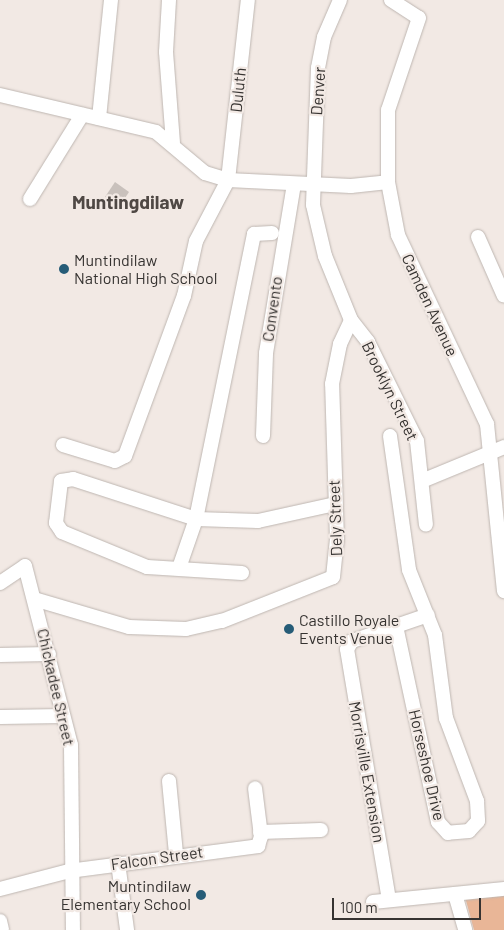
<!DOCTYPE html>
<style>
body{margin:0}
#map{position:relative;width:504px;height:930px;overflow:hidden;background:#f2e9e4;font-family:Barlow,sans-serif}
div>[style]{position:absolute}
.green>*{inset:0;background:#e9b697}
.building>*{inset:0;background:#c9c1bc}
.roads{filter:drop-shadow(0 0 1px #beb6b1) drop-shadow(0 0 1px #beb6b1)}
.minor>*{height:14px;margin:-7px;padding:0 7px;transform-origin:7px;border-radius:7px;background:#fff}
.dots>*{width:14px;height:14px;translate:-50% -50%;box-sizing:border-box;border:2px solid #f2e9e4;border-radius:50%}
span{translate:-50% -50%;white-space:nowrap;text-align:center;line-height:1.15;-webkit-text-stroke:4.5px #f2e9e4;paint-order:stroke}
.street-label{font-size:16px;color:#363331}
.poi-label{font-size:16px;color:#363331}
.left{translate:0 -50%;text-align:left}
.right{translate:-100% -50%;text-align:right}
.quarter-label{font-size:19px;color:#4f4844;font-weight:700}
.scale{position:absolute;left:332px;top:898px;width:149px;height:22px;box-sizing:border-box;border:2px solid #363331;border-top:0;padding-left:6px;font-size:15px;line-height:18px;white-space:nowrap;color:#363331;-webkit-text-stroke:4px #f2e9e4;paint-order:stroke}
</style>
<div id="map">
<div class="green">
<i style="clip-path:polygon(504px 894px,504px 930px,474px 930px,465px 897px)"></i>
</div>
<div class="building">
<i style="clip-path:polygon(115px 182px,129px 192px,119px 207px,105px 197px)"></i>
</div>
<div class="roads">
<div class="minor">
<i style="left:169px;top:0;width:52px;rotate:93.3deg"></i>
<i style="left:166px;top:52px;width:91px;rotate:85.6deg"></i>
<i style="left:340px;top:0;width:40px;rotate:113.4deg"></i>
<i style="left:324px;top:37px;width:32px;rotate:101deg"></i>
<i style="left:318px;top:68px;width:137px;rotate:92.1deg"></i>
<i style="left:313px;top:205px;width:52px;rotate:76.8deg"></i>
<i style="left:325px;top:256px;width:69px;rotate:67.9deg"></i>
<i style="left:351px;top:320px;width:28px;rotate:52deg"></i>
<i style="left:368px;top:342px;width:110px;rotate:63.7deg"></i>
<i style="left:417px;top:441px;width:84px;rotate:83.9deg"></i>
<i style="left:391px;top:0;width:33px;rotate:33deg"></i>
<i style="left:419px;top:18px;width:97px;rotate:108.6deg"></i>
<i style="left:388px;top:110px;width:72px;rotate:90deg"></i>
<i style="left:388px;top:182px;width:54px;rotate:79.3deg"></i>
<i style="left:398px;top:235px;width:209px;rotate:64.8deg"></i>
<i style="left:487px;top:424px;width:168px;rotate:84.2deg"></i>
<i style="left:0;top:95px;width:160px;rotate:13.3deg"></i>
<i style="left:156px;top:132px;width:64px;rotate:39.9deg"></i>
<i style="left:205px;top:173px;width:24px;rotate:17deg"></i>
<i style="left:228px;top:180px;width:123px;rotate:2.8deg"></i>
<i style="left:351px;top:186px;width:37px;rotate:-6deg"></i>
<i style="left:99px;top:118px;width:119px;rotate:-84.2deg"></i>
<i style="left:30px;top:199px;width:99px;rotate:-58.2deg"></i>
<i style="left:478px;top:237px;width:64px;rotate:66.2deg"></i>
<i style="left:263px;top:436px;width:83px;rotate:-87.9deg"></i>
<i style="left:266px;top:353px;width:171px;rotate:-80.6deg"></i>
<i style="left:390px;top:436px;width:135px;rotate:81.9deg"></i>
<i style="left:409px;top:570px;width:70px;rotate:68.2deg"></i>
<i style="left:435px;top:635px;width:84px;rotate:82.5deg"></i>
<i style="left:446px;top:718px;width:89px;rotate:69.5deg"></i>
<i style="left:477px;top:801px;width:20px;rotate:87deg"></i>
<i style="left:478px;top:821px;width:13px;rotate:132deg"></i>
<i style="left:469px;top:831px;width:21px;rotate:175deg"></i>
<i style="left:448px;top:833px;width:15px;rotate:-132deg"></i>
<i style="left:438px;top:822px;width:200px;rotate:-102.1deg"></i>
<i style="left:63px;top:445px;width:54px;rotate:17.1deg"></i>
<i style="left:115px;top:461px;width:11px;rotate:-27deg"></i>
<i style="left:125px;top:456px;width:171px;rotate:-69.8deg"></i>
<i style="left:184px;top:296px;width:56px;rotate:-77.7deg"></i>
<i style="left:196px;top:241px;width:69px;rotate:-62.3deg"></i>
<i style="left:228px;top:180px;width:181px;rotate:-83.7deg"></i>
<i style="left:424px;top:480px;width:87px;rotate:-22.4deg"></i>
<i style="left:179px;top:568px;width:52px;rotate:-70.9deg"></i>
<i style="left:196px;top:519px;width:291px;rotate:-78.5deg"></i>
<i style="left:254px;top:234px;width:18px;rotate:-3deg"></i>
<i style="left:242px;top:573px;width:95px;rotate:-176.4deg"></i>
<i style="left:147px;top:567px;width:92px;rotate:-157.6deg"></i>
<i style="left:62px;top:532px;width:11px;rotate:-124deg"></i>
<i style="left:56px;top:523px;width:42px;rotate:-83.2deg"></i>
<i style="left:61px;top:481px;width:12px;rotate:-9deg"></i>
<i style="left:73px;top:479px;width:129px;rotate:18deg"></i>
<i style="left:196px;top:519px;width:62px;rotate:1.8deg"></i>
<i style="left:258px;top:521px;width:79px;rotate:-12.4deg"></i>
<i style="left:0;top:583px;width:30px;rotate:-34deg"></i>
<i style="left:25px;top:566px;width:185px;rotate:75.6deg"></i>
<i style="left:71px;top:745px;width:185px;rotate:89.4deg"></i>
<i style="left:34px;top:599px;width:99px;rotate:16.4deg"></i>
<i style="left:129px;top:627px;width:57px;rotate:2deg"></i>
<i style="left:186px;top:629px;width:37px;rotate:-13deg"></i>
<i style="left:222px;top:621px;width:119px;rotate:-21.6deg"></i>
<i style="left:333px;top:577px;width:37px;rotate:-84deg"></i>
<i style="left:337px;top:540px;width:156px;rotate:-91.8deg"></i>
<i style="left:332px;top:384px;width:41px;rotate:-78.7deg"></i>
<i style="left:340px;top:344px;width:26px;rotate:-65deg"></i>
<i style="left:0;top:655px;width:49px;rotate:-1.2deg"></i>
<i style="left:0;top:717px;width:63px;rotate:-0.9deg"></i>
<i style="left:169px;top:781px;width:73px;rotate:84.5deg"></i>
<i style="left:260px;top:832px;width:61px;rotate:-1.9deg"></i>
<i style="left:118px;top:863px;width:68px;rotate:82.3deg"></i>
<i style="left:0;top:889px;width:71px;rotate:-14.6deg"></i>
<i style="left:69px;top:871px;width:191px;rotate:-7.5deg"></i>
<i style="left:258px;top:846px;width:10px;rotate:-73deg"></i>
<i style="left:261px;top:836px;width:48px;rotate:-97.1deg"></i>
<i style="left:455px;top:894px;width:37px;rotate:74deg"></i>
<i style="left:389px;top:900px;width:254px;rotate:-99.5deg"></i>
<i style="left:347px;top:649px;width:9px;rotate:-58deg"></i>
<i style="left:352px;top:641px;width:80px;rotate:-18.9deg"></i>
<i style="left:373px;top:902px;width:132px;rotate:-5.7deg"></i>
<i style="left:0;top:921px;width:9px;rotate:77deg"></i>
</div>
</div>
<div class="dots">
<i style="left:64px;top:269px;background:#265c77"></i>
<i style="left:289px;top:629px;background:#265c77"></i>
<i style="left:201px;top:895px;background:#265c77"></i>
</div>
<div class="street-label">
<span style="left:238px;top:90px;rotate:-84deg">Duluth</span>
<span style="left:318px;top:91px;rotate:-86deg">Denver</span>
<span style="left:430px;top:305px;rotate:65deg">Camden Avenue</span>
<span style="left:272px;top:309px;rotate:-82deg">Convento</span>
<span style="left:390px;top:391px;rotate:64deg">Brooklyn Street</span>
<span style="left:335px;top:518px;rotate:-92deg">Dely Street</span>
<span style="left:56px;top:687px;rotate:77deg">Chickadee Street</span>
<span style="left:427px;top:765px;rotate:77deg">Horseshoe Drive</span>
<span style="left:367px;top:772px;rotate:80deg">Morrisville Extension</span>
<span style="left:157px;top:858px;rotate:-8deg">Falcon Street</span>
</div>
<div class="poi-label">
<span class="left" style="left:74px;top:269px">Muntindilaw<br>National High School</span>
<span class="left" style="left:299px;top:629px">Castillo Royale<br>Events Venue</span>
<span class="right" style="left:191px;top:895px">Muntindilaw<br>Elementary School</span>
</div>
<div class="quarter-label">
<span style="left:128px;top:202px">Muntingdilaw</span>
</div>
<div class="scale">100 m</div>
</div>
